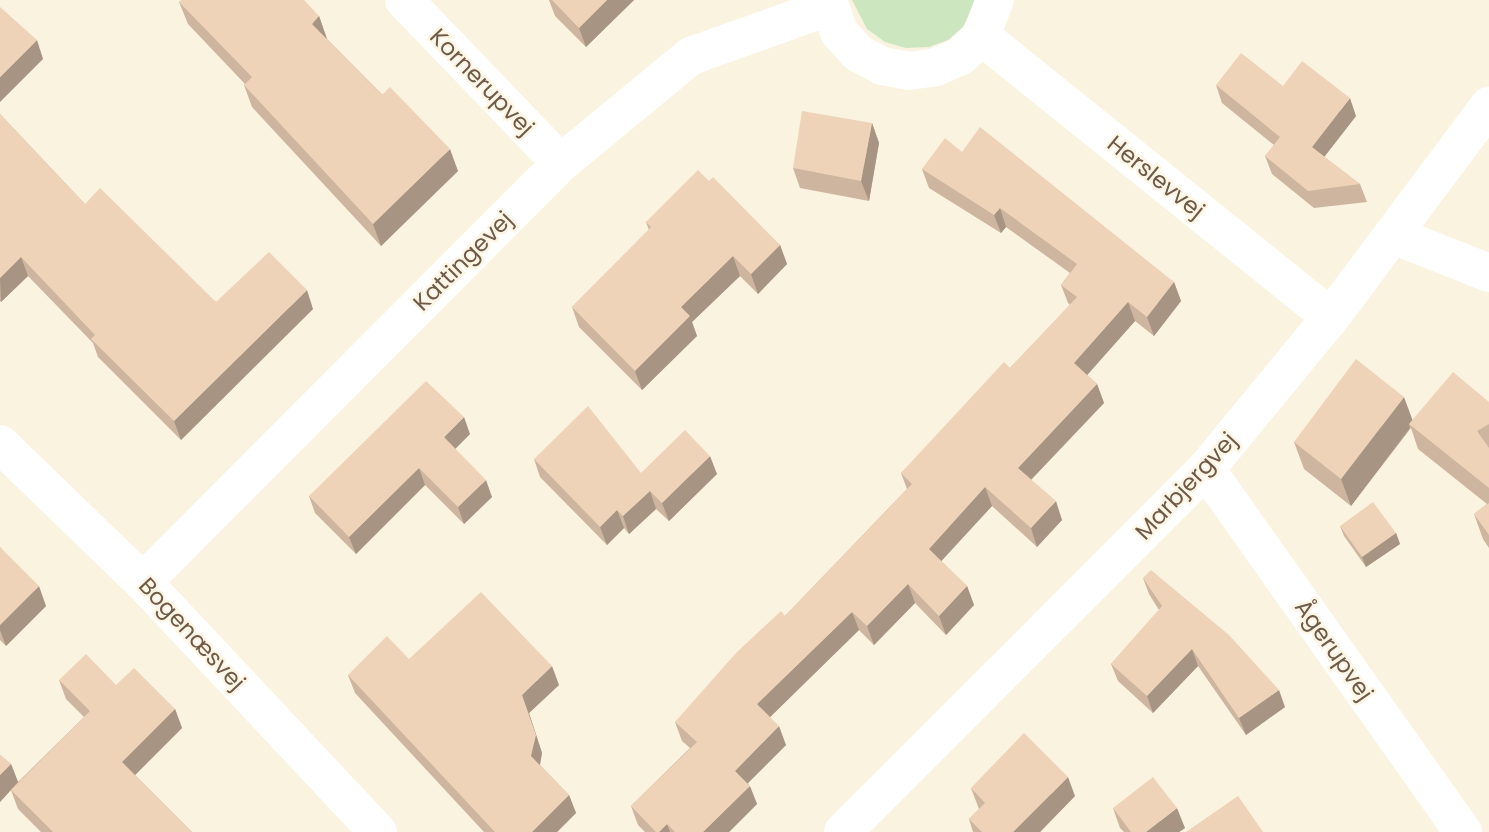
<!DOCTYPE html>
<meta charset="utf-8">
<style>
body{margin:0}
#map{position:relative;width:1489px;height:832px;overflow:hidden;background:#faf3e0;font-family:Poppins,sans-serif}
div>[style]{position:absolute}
.green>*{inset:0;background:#cce6c0}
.minor>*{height:38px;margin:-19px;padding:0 19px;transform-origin:19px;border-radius:19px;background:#fff}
.wall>*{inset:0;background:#cdb59f}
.shaded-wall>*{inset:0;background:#a79482}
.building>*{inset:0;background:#eed3b9}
span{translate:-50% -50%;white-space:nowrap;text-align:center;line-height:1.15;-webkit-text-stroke:5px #fef6e5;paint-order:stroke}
.street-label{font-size:23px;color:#6f5a49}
</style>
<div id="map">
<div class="green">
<i style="clip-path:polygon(852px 0,976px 0,963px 27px,948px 40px,929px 47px,906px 48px,885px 42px,867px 29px)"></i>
</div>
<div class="minor">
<i style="left:404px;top:0;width:226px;rotate:46.1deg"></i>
<i style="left:828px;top:0;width:34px;rotate:71deg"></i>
<i style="left:839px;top:32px;width:28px;rotate:48deg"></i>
<i style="left:858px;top:53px;width:27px;rotate:28deg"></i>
<i style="left:882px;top:66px;width:27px;rotate:10deg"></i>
<i style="left:909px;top:71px;width:27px;rotate:-8deg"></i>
<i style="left:936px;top:67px;width:27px;rotate:-24deg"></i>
<i style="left:961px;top:56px;width:28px;rotate:-45deg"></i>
<i style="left:981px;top:36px;width:39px;rotate:-69deg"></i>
<i style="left:981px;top:36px;width:449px;rotate:38.8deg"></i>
<i style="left:1393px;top:235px;width:103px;rotate:21.6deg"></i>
<i style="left:0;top:444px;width:199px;rotate:44deg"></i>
<i style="left:143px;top:582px;width:343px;rotate:46.8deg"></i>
<i style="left:1206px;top:469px;width:445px;rotate:54.7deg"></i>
<i style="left:143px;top:582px;width:592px;rotate:-45.07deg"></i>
<i style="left:561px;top:163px;width:168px;rotate:-39.5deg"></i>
<i style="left:691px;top:56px;width:145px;rotate:-19.7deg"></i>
<i style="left:843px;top:832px;width:513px;rotate:-45deg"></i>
<i style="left:1206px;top:469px;width:197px;rotate:-50.6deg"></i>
<i style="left:1331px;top:317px;width:264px;rotate:-53.2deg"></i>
</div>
<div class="wall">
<i style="clip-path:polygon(549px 0,634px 0,586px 47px,555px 16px)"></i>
<i style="clip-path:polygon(179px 2px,319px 16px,327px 39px,458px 171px,381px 246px,252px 107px,244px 85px,245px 84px,188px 24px)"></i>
<i style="clip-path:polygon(1216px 85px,1283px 86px,1356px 116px,1324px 157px,1360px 184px,1367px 202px,1314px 208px,1272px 174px,1265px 156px,1274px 145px,1222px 103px)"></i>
<i style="clip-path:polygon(0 114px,85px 204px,216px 302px,313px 309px,181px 440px,98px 357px,93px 343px,28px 276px,1px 302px,0 301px)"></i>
<i style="clip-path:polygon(872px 123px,879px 143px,869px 201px,800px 188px,793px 168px)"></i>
<i style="clip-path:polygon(962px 152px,1174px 282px,1181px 301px,1154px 336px,1135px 321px,1087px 375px,1097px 384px,1104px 403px,1031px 480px,1062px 520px,1037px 547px,992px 506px,941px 561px,967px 586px,974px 605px,946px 635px,915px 603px,874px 645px,859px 630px,770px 717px,786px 745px,748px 783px,757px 804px,729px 832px,645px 832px,638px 825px,631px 806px,690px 748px,682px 741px,675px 722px,785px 616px,907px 489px,901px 473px,1010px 368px,1070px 305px,1068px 303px,1061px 285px,1070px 273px,1006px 227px,1001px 233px,929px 188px,922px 169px)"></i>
<i style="clip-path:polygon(709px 181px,780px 245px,787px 264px,758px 294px,740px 276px,692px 322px,697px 336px,642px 390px,579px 327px,572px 307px,649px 230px,646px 222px)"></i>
<i style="clip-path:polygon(1489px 402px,1489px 548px,1483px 539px,1474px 514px,1487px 504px,1418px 449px,1411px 428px,1351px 506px,1304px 469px,1294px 442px,1412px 420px)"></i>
<i style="clip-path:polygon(470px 434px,455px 449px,492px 497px,464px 524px,425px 485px,356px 554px,315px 513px,309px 496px)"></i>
<i style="clip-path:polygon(534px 459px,641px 473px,717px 474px,669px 521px,656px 509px,629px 534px,624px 528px,607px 545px,540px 477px)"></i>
<i style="clip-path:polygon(1340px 526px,1396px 533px,1400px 544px,1366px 567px,1344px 536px)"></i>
<i style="clip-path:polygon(0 547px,46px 606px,6px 646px,0 640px)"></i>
<i style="clip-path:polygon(1143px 578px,1285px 707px,1246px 735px,1198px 666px,1153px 713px,1118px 681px,1111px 664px,1159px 610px,1149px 594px)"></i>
<i style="clip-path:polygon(409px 659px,559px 685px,529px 713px,542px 753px,540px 765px,569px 795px,576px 813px,557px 832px,484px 832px,355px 693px,348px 675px)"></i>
<i style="clip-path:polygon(59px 680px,116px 685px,175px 709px,182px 728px,135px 775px,192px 832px,41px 832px,18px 809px,11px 790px,0 802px,0 755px,11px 764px,18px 782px,84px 717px,66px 699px)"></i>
<i style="clip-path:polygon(971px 788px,1075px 796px,1040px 832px,973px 832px,969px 819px,979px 809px)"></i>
<i style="clip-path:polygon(1113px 808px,1185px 828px,1179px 832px,1124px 832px,1120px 828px)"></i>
</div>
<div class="shaded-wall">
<i style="clip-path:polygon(607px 0,634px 0,586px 47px,579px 28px)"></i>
<i style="clip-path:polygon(319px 16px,327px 39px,320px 46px,312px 24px)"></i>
<i style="clip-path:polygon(37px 40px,43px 59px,0 102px,0 77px)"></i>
<i style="clip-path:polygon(1350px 98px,1356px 116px,1318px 165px,1312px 147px)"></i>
<i style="clip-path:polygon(872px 123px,879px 143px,869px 201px,861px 181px)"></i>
<i style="clip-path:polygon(450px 149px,458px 171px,381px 246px,373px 224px)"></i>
<i style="clip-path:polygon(1000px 208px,1006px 227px,1001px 233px,994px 215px)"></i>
<i style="clip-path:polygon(780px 245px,787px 264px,758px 294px,751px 274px)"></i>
<i style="clip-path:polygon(733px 256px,740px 276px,692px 322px,697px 336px,642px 390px,635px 371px,681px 307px)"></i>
<i style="clip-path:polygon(21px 257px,28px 276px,1px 302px,0 278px)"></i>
<i style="clip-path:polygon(1174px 282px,1181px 301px,1154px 336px,1147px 317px)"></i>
<i style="clip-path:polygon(307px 290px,313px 309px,181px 440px,174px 421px)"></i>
<i style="clip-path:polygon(1128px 302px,1135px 321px,1081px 382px,1074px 363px)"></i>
<i style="clip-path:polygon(1097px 384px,1104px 403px,1025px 486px,1018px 468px)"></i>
<i style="clip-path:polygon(1404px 397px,1414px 424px,1409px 424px,1410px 428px,1351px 506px,1341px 479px)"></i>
<i style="clip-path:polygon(464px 417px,470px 434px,450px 454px,444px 437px)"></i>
<i style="clip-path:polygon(710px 456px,717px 474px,669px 521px,662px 503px)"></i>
<i style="clip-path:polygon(419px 468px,425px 485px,356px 554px,349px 537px)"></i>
<i style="clip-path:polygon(486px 480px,492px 497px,464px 524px,458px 507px)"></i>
<i style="clip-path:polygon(985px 487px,992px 506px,935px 568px,929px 549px)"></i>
<i style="clip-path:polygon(650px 491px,656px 509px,629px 534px,623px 516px)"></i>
<i style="clip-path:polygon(1056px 501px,1062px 520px,1037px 547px,1031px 528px)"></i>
<i style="clip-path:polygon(617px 510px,624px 528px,607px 545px,600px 527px)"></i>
<i style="clip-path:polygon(1396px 533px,1400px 544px,1366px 567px,1362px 557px)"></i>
<i style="clip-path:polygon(908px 584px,915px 603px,874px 645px,867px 626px)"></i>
<i style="clip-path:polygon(39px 586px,46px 606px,6px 646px,0 630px,0 625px)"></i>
<i style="clip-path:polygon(967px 586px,974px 605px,946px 635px,939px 616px)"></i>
<i style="clip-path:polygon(852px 612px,859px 630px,764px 723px,757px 704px)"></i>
<i style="clip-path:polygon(1192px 649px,1198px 666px,1153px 713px,1147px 696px)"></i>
<i style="clip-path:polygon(552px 666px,559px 685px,529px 713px,542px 753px,538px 775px,531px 756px,522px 695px)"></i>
<i style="clip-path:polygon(1279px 690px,1285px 707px,1246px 735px,1239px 718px)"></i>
<i style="clip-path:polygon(175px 709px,182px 728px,129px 781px,122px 762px)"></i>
<i style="clip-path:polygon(779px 726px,786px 745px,742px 789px,735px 771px)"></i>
<i style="clip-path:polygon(11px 764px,18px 782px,0 802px,0 775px)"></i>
<i style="clip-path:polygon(1068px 777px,1075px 796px,1040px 832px,1013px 832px)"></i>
<i style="clip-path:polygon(750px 786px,757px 804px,729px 832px,703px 832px)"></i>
<i style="clip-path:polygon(569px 795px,576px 813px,557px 832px,532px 832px)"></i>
<i style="clip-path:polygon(1177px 808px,1185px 828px,1179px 832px,1146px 832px)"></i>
<i style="clip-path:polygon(667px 824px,670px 832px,659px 832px)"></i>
</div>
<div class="building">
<i style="clip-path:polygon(181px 0,304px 0,319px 16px,312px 24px,382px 95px,390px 87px,450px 149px,373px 224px,244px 85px,252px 77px,179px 2px)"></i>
<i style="clip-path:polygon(552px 0,607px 0,579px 28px)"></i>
<i style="clip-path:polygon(0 7px,37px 40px,0 77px)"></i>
<i style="clip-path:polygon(1241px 53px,1283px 86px,1302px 61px,1350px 98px,1312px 147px,1360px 184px,1308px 191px,1265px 156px,1280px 137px,1216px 85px)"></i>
<i style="clip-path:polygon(802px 111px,872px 123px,861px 181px,793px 168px)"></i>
<i style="clip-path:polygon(0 114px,85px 204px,100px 188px,216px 302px,269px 252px,307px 290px,174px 421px,91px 339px,95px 335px,21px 257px,0 278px)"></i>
<i style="clip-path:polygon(980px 127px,1174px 282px,1147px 317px,1128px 302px,1074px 363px,1097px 384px,1018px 468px,1056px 501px,1031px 528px,985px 487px,929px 549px,967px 586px,939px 616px,908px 584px,867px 626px,852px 612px,757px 704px,779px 726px,735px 771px,750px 786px,703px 832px,675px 832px,667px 824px,659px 832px,656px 832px,631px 806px,697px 742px,675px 722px,736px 653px,781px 611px,785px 616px,912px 484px,901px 473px,1004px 362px,1010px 368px,1077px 297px,1061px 285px,1077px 264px,1000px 208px,994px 215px,922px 169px,945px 138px,962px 152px)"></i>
<i style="clip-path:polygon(698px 170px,709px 181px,713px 177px,780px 245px,751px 274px,733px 256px,681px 307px,690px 316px,635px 371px,572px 307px,651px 227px,646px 222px)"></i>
<i style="clip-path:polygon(1356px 359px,1404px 397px,1341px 479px,1294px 442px)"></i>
<i style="clip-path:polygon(1453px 372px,1489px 402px,1489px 424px,1477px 431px,1489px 448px,1489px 488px,1409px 424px)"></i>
<i style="clip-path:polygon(426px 381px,464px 417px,444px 437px,486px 480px,458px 507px,419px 468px,349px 537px,309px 496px)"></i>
<i style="clip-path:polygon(588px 406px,641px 473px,685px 430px,710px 456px,662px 503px,650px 491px,623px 516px,617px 510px,600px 527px,534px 459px)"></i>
<i style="clip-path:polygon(1373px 502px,1396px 533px,1362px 557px,1340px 526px)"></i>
<i style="clip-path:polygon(1489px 503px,1489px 535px,1474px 514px)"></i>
<i style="clip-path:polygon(0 547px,39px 586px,0 625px)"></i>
<i style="clip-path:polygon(1151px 570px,1229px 635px,1279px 690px,1239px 718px,1192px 649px,1147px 696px,1111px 664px,1162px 606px,1143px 578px)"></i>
<i style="clip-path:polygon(481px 592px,552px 666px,522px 695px,536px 735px,531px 756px,569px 795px,532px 832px,495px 832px,348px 675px,387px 636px,409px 659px)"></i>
<i style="clip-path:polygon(86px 654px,116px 685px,134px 668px,175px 709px,122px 762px,192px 832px,53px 832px,11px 790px,90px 711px,59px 680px)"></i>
<i style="clip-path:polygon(1024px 733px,1068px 777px,1013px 832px,982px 832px,969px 819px,985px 803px,971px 788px)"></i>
<i style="clip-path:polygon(0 755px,11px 764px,0 775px)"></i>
<i style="clip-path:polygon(1153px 777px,1177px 808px,1146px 832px,1131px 832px,1113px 808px)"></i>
<i style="clip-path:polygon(1238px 796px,1263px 832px,1186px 832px)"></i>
</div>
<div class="street-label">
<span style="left:482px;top:82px;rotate:46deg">Kornerupvej</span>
<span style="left:1156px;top:177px;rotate:39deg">Herslevvej</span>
<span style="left:463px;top:261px;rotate:-45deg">Kattingevej</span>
<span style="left:1186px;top:486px;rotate:-47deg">Marbjergvej</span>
<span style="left:192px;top:634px;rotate:47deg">Bogenæsvej</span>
<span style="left:1334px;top:650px;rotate:55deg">Ågerupvej</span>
</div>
</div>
